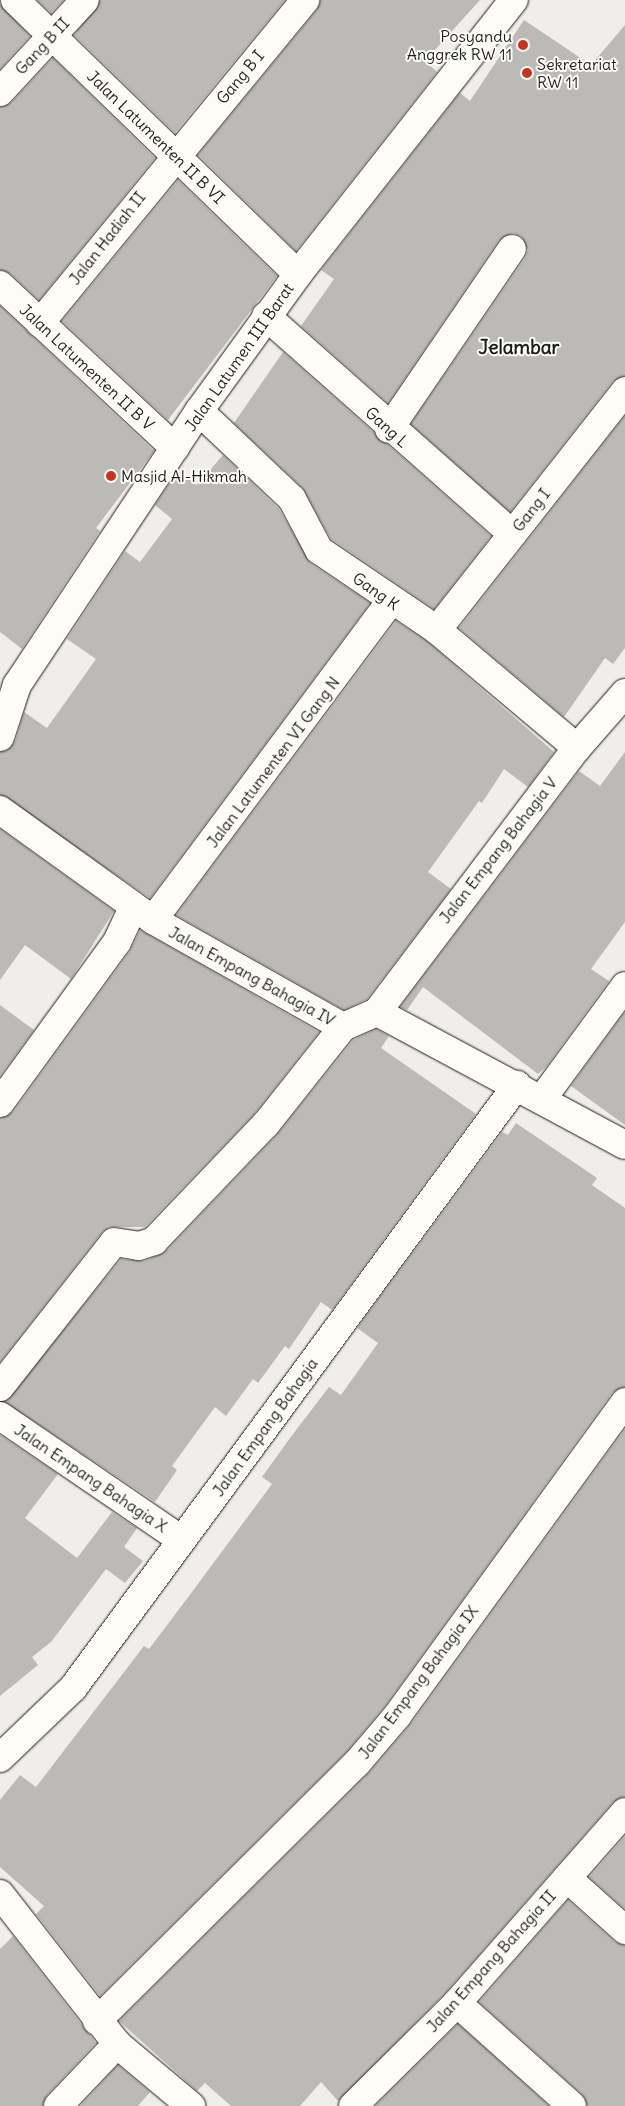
<!DOCTYPE html>
<style>
body{margin:0}
#map{position:relative;width:625px;height:2106px;overflow:hidden;background:#f0eeea;font-family:Delius,sans-serif}
div>[style]{position:absolute}
.building>*{inset:0;background:#bbbab6}
.roads{filter:drop-shadow(0 0 1px #1c1c1c) drop-shadow(0 0 1px #1c1c1c)}
.minor>*{height:28px;margin:-14px;padding:0 14px;transform-origin:14px;border-radius:14px;background:#fdfcf7}
.dots>*{width:14px;height:14px;translate:-50% -50%;box-sizing:border-box;border:2px solid #fdfcf7;border-radius:50%}
span{translate:-50% -50%;white-space:nowrap;text-align:center;line-height:1.15;-webkit-text-stroke:4px #fdfcf7;paint-order:stroke}
.poi-label{font-size:16px;color:#1c1c1c}
.right{translate:-100% -50%;text-align:right}
.left{translate:0 -50%;text-align:left}
.street-label{font-size:16px;color:#1c1c1c}
.quarter-label{font-size:19px;color:#1c1c1c;font-weight:700}
</style>
<div id="map">
<div class="building">
<i style="clip-path:polygon(37px 0,64px 0,51px 13px)"></i>
<i style="clip-path:polygon(100px 0,285px 0,175px 133px,74px 35px)"></i>
<i style="clip-path:polygon(320px 0,480px 0,425px 61px,437px 72px,296px 251px,198px 155px,317px 10px)"></i>
<i style="clip-path:polygon(0 4px,30px 36px,0 69px)"></i>
<i style="clip-path:polygon(524px 20px,591px 65px,625px 25px,625px 376px,613px 381px,510px 512px,411px 424px,525px 258px,528px 250px,521px 236px,513px 233px,499px 240px,388px 403px,301px 326px,334px 279px,321px 270px,460px 93px,470px 101px)"></i>
<i style="clip-path:polygon(53px 58px,155px 158px,39px 300px,11px 274px,0 270px,0 107px,11px 103px)"></i>
<i style="clip-path:polygon(178px 180px,277px 276px,168px 420px,62px 321px)"></i>
<i style="clip-path:polygon(0 306px,154px 451px,96px 528px,100px 531px,22px 649px,0 632px)"></i>
<i style="clip-path:polygon(283px 352px,491px 536px,434px 609px,331px 539px,303px 488px,234px 423px)"></i>
<i style="clip-path:polygon(625px 416px,625px 648px,613px 664px,605px 658px,564px 717px,459px 628px)"></i>
<i style="clip-path:polygon(223px 455px,279px 509px,310px 563px,370px 603px,150px 898px,0 795px,0 752px,15px 742px,24px 712px,47px 728px,96px 659px,67px 639px,125px 551px,140px 562px,172px 519px,155px 505px,178px 471px,197px 485px)"></i>
<i style="clip-path:polygon(396px 621px,428px 642px,554px 752px,528px 787px,504px 769px,482px 803px,479px 801px,428px 872px,451px 889px,367px 999px,344px 1010px,176px 915px)"></i>
<i style="clip-path:polygon(625px 752px,625px 922px,591px 969px,609px 981px,546px 1067px,538px 1074px,423px 987px,407px 1010px,400px 1007px,579px 771px,600px 786px)"></i>
<i style="clip-path:polygon(0 829px,114px 911px,71px 979px,25px 945px,0 980px)"></i>
<i style="clip-path:polygon(140px 930px,319px 1032px,254px 1114px,145px 1227px,109px 1227px,102px 1232px,0 1362px,0 1118px,13px 1112px,130px 951px)"></i>
<i style="clip-path:polygon(0 1005px,34px 1030px,0 1076px)"></i>
<i style="clip-path:polygon(625px 1012px,625px 1125px,571px 1086px)"></i>
<i style="clip-path:polygon(376px 1029px,389px 1036px,381px 1048px,476px 1114px,332px 1310px,321px 1302px,289px 1349px,285px 1346px,258px 1383px,253px 1379px,226px 1416px,215px 1407px,172px 1466px,177px 1470px,155px 1502px,5px 1402px,121px 1259px,144px 1261px,165px 1252px,277px 1135px,353px 1040px)"></i>
<i style="clip-path:polygon(516px 1123px,597px 1178px,592px 1185px,625px 1208px,625px 1387px,612px 1393px,385px 1706px,346px 1752px,100px 1996px,36px 1914px,44px 1906px,0 1867px,0 1800px,20px 1775px,36px 1787px,144px 1646px,149px 1649px,189px 1596px,272px 1484px,262px 1477px,290px 1438px,329px 1387px,341px 1395px,378px 1343px,357px 1328px,502px 1132px,508px 1135px)"></i>
<i style="clip-path:polygon(625px 1429px,625px 1797px,613px 1802px,446px 1992px,338px 2101px,321px 2082px,300px 2106px,231px 2106px,205px 2083px,197px 2091px,119px 2021px,369px 1773px,410px 1725px)"></i>
<i style="clip-path:polygon(0 1435px,58px 1474px,25px 1518px,77px 1558px,112px 1512px,137px 1528px,124px 1547px,143px 1561px,125px 1583px,106px 1569px,51px 1642px,32px 1657px,38px 1665px,0 1696px)"></i>
<i style="clip-path:polygon(625px 1836px,625px 1909px,589px 1877px)"></i>
<i style="clip-path:polygon(568px 1900px,615px 1942px,625px 1945px,625px 2106px,587px 2106px,582px 2094px,479px 2002px)"></i>
<i style="clip-path:polygon(13px 1936px,96px 2043px,47px 2095px,43px 2106px,0 2106px,0 1949px)"></i>
<i style="clip-path:polygon(458px 2024px,549px 2106px,375px 2106px)"></i>
<i style="clip-path:polygon(118px 2065px,150px 2092px,138px 2106px,80px 2106px)"></i>
</div>
<div class="roads">
<div class="minor">
<i style="left:15px;top:0;width:394px;rotate:44.1deg"></i>
<i style="left:0;top:92px;width:125px;rotate:-47.3deg"></i>
<i style="left:0;top:285px;width:239px;rotate:43deg"></i>
<i style="left:266px;top:316px;width:329px;rotate:41.5deg"></i>
<i style="left:40px;top:323px;width:418px;rotate:-50.6deg"></i>
<i style="left:199px;top:411px;width:128px;rotate:43.4deg"></i>
<i style="left:292px;top:499px;width:58px;rotate:62.1deg"></i>
<i style="left:319px;top:550px;width:143px;rotate:34.1deg"></i>
<i style="left:437px;top:630px;width:183px;rotate:40.1deg"></i>
<i style="left:389px;top:429px;width:218px;rotate:-55.7deg"></i>
<i style="left:437px;top:630px;width:304px;rotate:-51.8deg"></i>
<i style="left:0;top:737px;width:55px;rotate:-71.9deg"></i>
<i style="left:17px;top:685px;width:329px;rotate:-56.4deg"></i>
<i style="left:199px;top:411px;width:169px;rotate:-54.1deg"></i>
<i style="left:298px;top:274px;width:349px;rotate:-51.8deg"></i>
<i style="left:0;top:810px;width:188px;rotate:35.7deg"></i>
<i style="left:153px;top:920px;width:218px;rotate:29.4deg"></i>
<i style="left:343px;top:1027px;width:37px;rotate:-24deg"></i>
<i style="left:377px;top:1012px;width:281px;rotate:28.2deg"></i>
<i style="left:153px;top:920px;width:398px;rotate:-53.3deg"></i>
<i style="left:377px;top:1012px;width:331px;rotate:-52.9deg"></i>
<i style="left:577px;top:748px;width:73px;rotate:-48.9deg"></i>
<i style="left:542px;top:1099px;width:140px;rotate:-53.7deg"></i>
<i style="left:0;top:1103px;width:199px;rotate:-54deg"></i>
<i style="left:117px;top:942px;width:38px;rotate:-65deg"></i>
<i style="left:0;top:1387px;width:184px;rotate:-51.8deg"></i>
<i style="left:114px;top:1242px;width:25px;rotate:9deg"></i>
<i style="left:139px;top:1246px;width:16px;rotate:-18deg"></i>
<i style="left:154px;top:1241px;width:162px;rotate:-46.3deg"></i>
<i style="left:266px;top:1124px;width:124px;rotate:-51.6deg"></i>
<i style="left:0;top:1416px;width:220px;rotate:34.3deg"></i>
<i style="left:0;top:1758px;width:101px;rotate:-43.8deg"></i>
<i style="left:73px;top:1688px;width:749px;rotate:-53.64deg"></i>
<i style="left:567px;top:1878px;width:78px;rotate:41.9deg"></i>
<i style="left:0;top:1894px;width:190px;rotate:52deg"></i>
<i style="left:117px;top:2044px;width:97px;rotate:40deg"></i>
<i style="left:457px;top:2003px;width:154px;rotate:41.8deg"></i>
<i style="left:97px;top:2021px;width:366px;rotate:-44.8deg"></i>
<i style="left:357px;top:1763px;width:62px;rotate:-49.6deg"></i>
<i style="left:397px;top:1716px;width:388px;rotate:-54deg"></i>
<i style="left:58px;top:2106px;width:86px;rotate:-46.4deg"></i>
<i style="left:353px;top:2106px;width:146px;rotate:-44.7deg"></i>
<i style="left:457px;top:2003px;width:254px;rotate:-48.7deg"></i>
</div>
</div>
<div class="dots">
<i style="left:523px;top:45px;background:#c8321e"></i>
<i style="left:527px;top:73px;background:#c8321e"></i>
<i style="left:111px;top:476px;background:#c8321e"></i>
</div>
<div class="poi-label">
<span class="right" style="left:512px;top:45px">Posyandu<br>Anggrek RW 11</span>
<span class="left" style="left:537px;top:73px">Sekretariat<br>RW 11</span>
<span class="left" style="left:121px;top:476px">Masjid Al-Hikmah</span>
</div>
<div class="street-label">
<span style="left:42px;top:46px;rotate:-47deg">Gang B II</span>
<span style="left:240px;top:77px;rotate:-50deg">Gang B I</span>
<span style="left:156px;top:137px;rotate:44deg">Jalan Latumenten II B VI</span>
<span style="left:107px;top:238px;rotate:-52deg">Jalan Hadiah II</span>
<span style="left:239px;top:357px;rotate:-55deg">Jalan Latumen III Barat</span>
<span style="left:87px;top:367px;rotate:43deg">Jalan Latumenten II B V</span>
<span style="left:387px;top:427px;rotate:42deg">Gang L</span>
<span style="left:531px;top:510px;rotate:-52deg">Gang I</span>
<span style="left:376px;top:591px;rotate:35deg">Gang K</span>
<span style="left:273px;top:762px;rotate:-53deg">Jalan Latumenten VI Gang N</span>
<span style="left:498px;top:850px;rotate:-52deg">Jalan Empang Bahagia V</span>
<span style="left:252px;top:976px;rotate:29deg">Jalan Empang Bahagia IV</span>
<span style="left:265px;top:1427px;rotate:-54deg">Jalan Empang Bahagia</span>
<span style="left:91px;top:1478px;rotate:34deg">Jalan Empang Bahagia X</span>
<span style="left:418px;top:1682px;rotate:-53deg">Jalan Empang Bahagia IX</span>
<span style="left:491px;top:1961px;rotate:-48deg">Jalan Empang Bahagia II</span>
</div>
<div class="quarter-label">
<span style="left:519px;top:348px">Jelambar</span>
</div>
</div>
